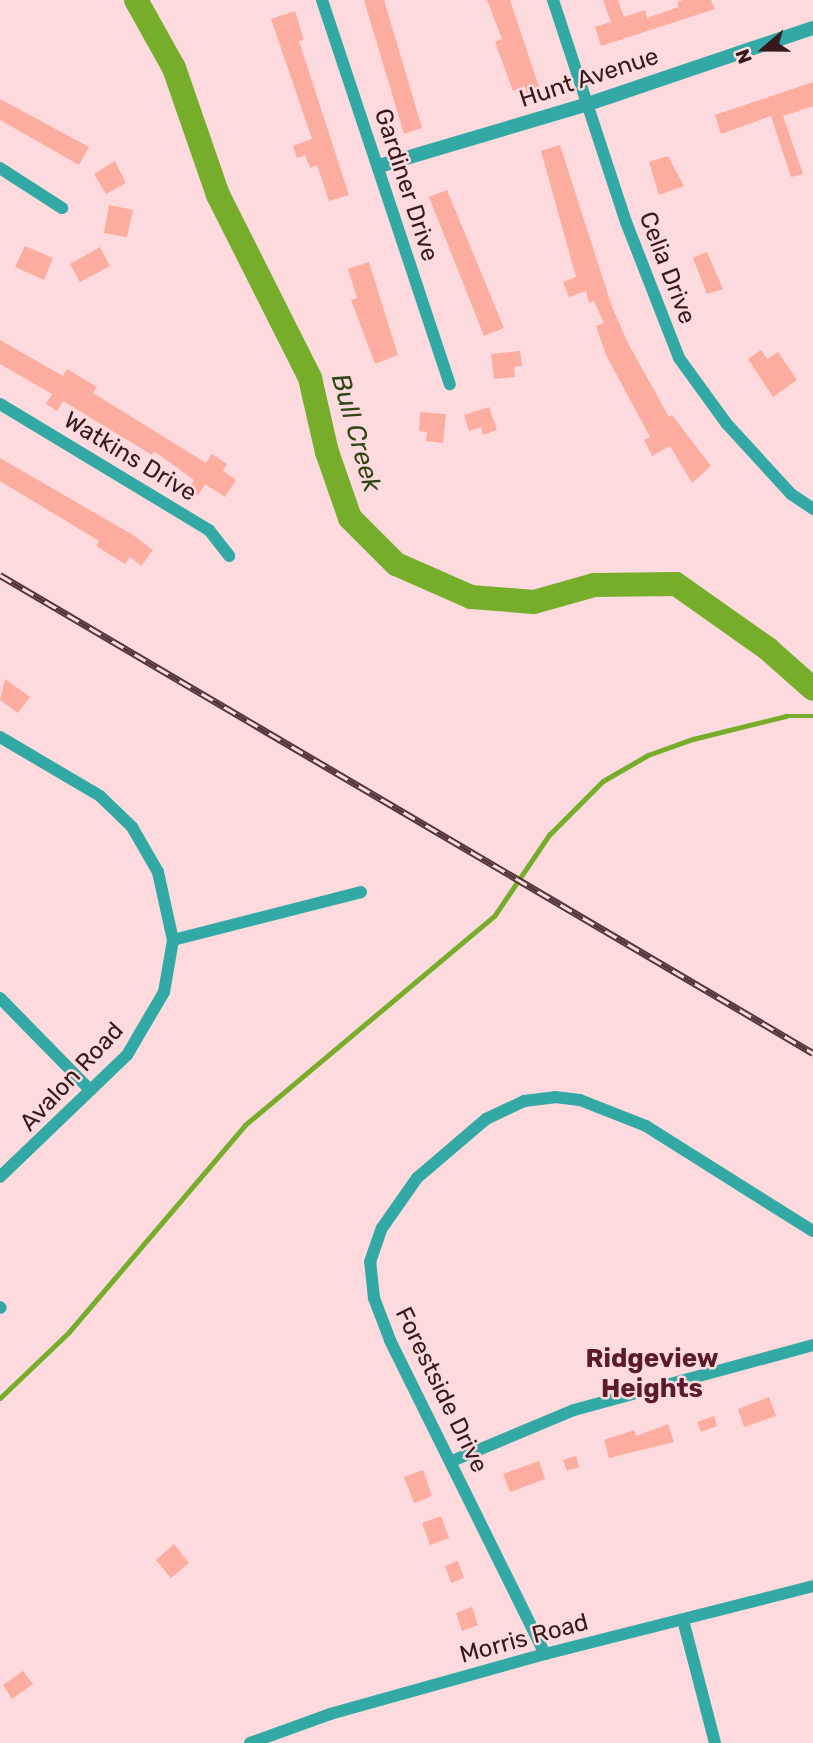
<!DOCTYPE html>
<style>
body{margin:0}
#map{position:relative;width:813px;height:1743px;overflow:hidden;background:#fcdade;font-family:Rubik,sans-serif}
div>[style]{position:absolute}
.stream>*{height:4.5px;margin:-2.25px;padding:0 2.25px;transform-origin:2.25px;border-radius:2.25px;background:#76ae2b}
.river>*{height:24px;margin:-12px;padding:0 12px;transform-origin:12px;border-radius:12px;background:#76ae2b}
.building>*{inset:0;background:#fcad9f}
.minor>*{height:12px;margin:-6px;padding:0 6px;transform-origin:6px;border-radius:6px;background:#32a9a4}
.tertiary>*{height:14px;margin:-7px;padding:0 7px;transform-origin:7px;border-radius:7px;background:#32a9a4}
.rail>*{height:7px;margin-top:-3.5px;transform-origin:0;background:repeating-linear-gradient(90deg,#fcdade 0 13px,#54353a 0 26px);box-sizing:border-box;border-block:2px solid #54353a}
span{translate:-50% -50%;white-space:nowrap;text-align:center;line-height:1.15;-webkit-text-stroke:5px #fcdade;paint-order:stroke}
.street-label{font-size:24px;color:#36181d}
.water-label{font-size:26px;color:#304615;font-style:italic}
.neighbourhood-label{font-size:26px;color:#5c1b2a;font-weight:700}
.north{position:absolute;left:729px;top:14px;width:70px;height:70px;-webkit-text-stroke:5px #fcdade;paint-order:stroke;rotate:250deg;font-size:19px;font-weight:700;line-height:28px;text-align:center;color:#36181d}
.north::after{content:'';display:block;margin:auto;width:24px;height:32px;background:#36181d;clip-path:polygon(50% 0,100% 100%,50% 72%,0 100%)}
</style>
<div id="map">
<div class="stream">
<i style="left:0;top:1398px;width:95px;rotate:-43.7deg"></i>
<i style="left:69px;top:1332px;width:272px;rotate:-49.6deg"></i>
<i style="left:245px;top:1125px;width:326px;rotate:-40deg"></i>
<i style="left:495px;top:915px;width:97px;rotate:-56deg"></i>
<i style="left:549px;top:835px;width:76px;rotate:-45deg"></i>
<i style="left:603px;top:781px;width:52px;rotate:-30deg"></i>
<i style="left:648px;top:755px;width:48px;rotate:-19.6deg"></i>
<i style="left:693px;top:739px;width:96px;rotate:-13.9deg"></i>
<i style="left:786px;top:716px;width:27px"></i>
</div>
<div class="river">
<i style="left:136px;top:0;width:78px;rotate:60.8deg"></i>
<i style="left:174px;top:68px;width:134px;rotate:70.9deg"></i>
<i style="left:218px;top:195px;width:205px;rotate:63.3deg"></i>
<i style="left:310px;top:378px;width:76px;rotate:77.1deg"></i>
<i style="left:327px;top:452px;width:70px;rotate:70.8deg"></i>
<i style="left:350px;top:518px;width:65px;rotate:45deg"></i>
<i style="left:396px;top:564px;width:82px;rotate:23.7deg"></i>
<i style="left:471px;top:597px;width:63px;rotate:4.5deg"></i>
<i style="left:534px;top:602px;width:62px;rotate:-15.8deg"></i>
<i style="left:594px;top:585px;width:82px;rotate:-0.7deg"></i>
<i style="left:676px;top:584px;width:113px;rotate:35.2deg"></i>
<i style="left:768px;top:649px;width:60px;rotate:41.6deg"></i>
</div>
<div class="building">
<i style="clip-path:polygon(364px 0,384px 0,422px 128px,404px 134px)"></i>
<i style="clip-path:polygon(487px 0,510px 0,540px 90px,527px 94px,525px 86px,513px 91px,495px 42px,502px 39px)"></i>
<i style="clip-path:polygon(603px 0,618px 0,624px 17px,645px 10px,647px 18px,679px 7px,677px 2px,683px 0,711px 0,715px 9px,601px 46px,595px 27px,611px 22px)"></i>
<i style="clip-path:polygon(295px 11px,304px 40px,299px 41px,349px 195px,329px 201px,317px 165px,310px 168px,305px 155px,297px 158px,293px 146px,312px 139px,271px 19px)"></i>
<i style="clip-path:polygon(813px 82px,813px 106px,783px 116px,803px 174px,791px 177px,771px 116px,721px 134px,715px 115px)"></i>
<i style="clip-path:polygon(0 99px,89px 147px,79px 165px,0 120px)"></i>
<i style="clip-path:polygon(560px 145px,612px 307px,628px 343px,669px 417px,672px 415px,711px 466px,692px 483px,670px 446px,652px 456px,644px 440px,650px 437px,606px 355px,596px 326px,604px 323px,594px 301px,589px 303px,586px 291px,569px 297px,563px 282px,576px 277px,541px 151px)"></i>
<i style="clip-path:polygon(668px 156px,684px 186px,659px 195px,649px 162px)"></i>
<i style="clip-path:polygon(115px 161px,126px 183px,106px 194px,94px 174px)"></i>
<i style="clip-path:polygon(447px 190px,504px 328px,484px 336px,429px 197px)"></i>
<i style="clip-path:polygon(109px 205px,133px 210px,127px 237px,104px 233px)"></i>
<i style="clip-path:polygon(25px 246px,53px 258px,44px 280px,15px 267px)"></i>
<i style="clip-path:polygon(100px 247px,110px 266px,80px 282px,70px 264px)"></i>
<i style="clip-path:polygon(707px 252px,723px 289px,707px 294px,693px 258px)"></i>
<i style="clip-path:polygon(369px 262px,398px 355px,375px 364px,351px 300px,357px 298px,348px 269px)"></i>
<i style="clip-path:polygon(0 340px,63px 376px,67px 369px,97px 387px,93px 393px,206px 463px,212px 454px,227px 464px,223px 471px,236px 480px,225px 497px,205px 484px,198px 495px,189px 489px,194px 480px,154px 451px,152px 455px,63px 401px,57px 411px,46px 404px,52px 394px,0 364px)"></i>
<i style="clip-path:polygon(761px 350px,767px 359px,778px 352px,797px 380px,773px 397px,748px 359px)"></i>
<i style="clip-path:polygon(520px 351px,522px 366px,514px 367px,515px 377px,494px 379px,491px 354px)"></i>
<i style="clip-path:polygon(489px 407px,497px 430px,483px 435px,481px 427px,469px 431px,464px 415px)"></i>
<i style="clip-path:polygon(420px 412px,446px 414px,443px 443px,426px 441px,427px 432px,419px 431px)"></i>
<i style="clip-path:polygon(0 458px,133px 535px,153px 550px,141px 566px,130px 557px,125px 564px,96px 546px,99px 541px,0 481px)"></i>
<i style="clip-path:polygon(5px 679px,30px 697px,18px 713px,0 700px)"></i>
<i style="clip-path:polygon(769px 1397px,776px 1416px,744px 1427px,738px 1409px)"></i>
<i style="clip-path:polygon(714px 1416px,717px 1426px,701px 1432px,697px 1422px)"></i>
<i style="clip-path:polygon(668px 1424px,674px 1442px,609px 1458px,604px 1440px,634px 1430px,636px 1436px)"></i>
<i style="clip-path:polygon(576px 1456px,579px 1467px,567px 1471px,563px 1460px)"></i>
<i style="clip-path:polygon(539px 1461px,545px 1479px,510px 1492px,503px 1474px)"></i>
<i style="clip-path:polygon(423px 1470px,432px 1496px,414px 1503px,404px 1477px)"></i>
<i style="clip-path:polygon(441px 1516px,449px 1538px,430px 1545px,422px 1523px)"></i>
<i style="clip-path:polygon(174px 1544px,189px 1563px,171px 1578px,156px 1560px)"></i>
<i style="clip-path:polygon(458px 1561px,464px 1578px,451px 1583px,445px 1566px)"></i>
<i style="clip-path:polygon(472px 1607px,478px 1625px,462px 1631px,456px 1613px)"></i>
<i style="clip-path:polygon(23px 1671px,33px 1684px,12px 1699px,3px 1685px)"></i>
</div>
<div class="minor">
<i style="left:322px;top:0;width:405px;rotate:71.6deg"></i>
<i style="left:553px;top:0;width:234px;rotate:71.8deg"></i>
<i style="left:626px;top:222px;width:146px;rotate:68.7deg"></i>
<i style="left:679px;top:358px;width:80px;rotate:54.1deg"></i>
<i style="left:726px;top:423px;width:96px;rotate:47.5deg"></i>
<i style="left:791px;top:494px;width:27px;rotate:34deg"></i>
<i style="left:0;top:168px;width:74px;rotate:32.8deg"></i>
<i style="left:0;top:404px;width:244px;rotate:31.1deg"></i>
<i style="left:209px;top:530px;width:33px;rotate:52deg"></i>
<i style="left:0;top:737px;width:116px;rotate:30.5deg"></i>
<i style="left:100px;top:796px;width:45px;rotate:44.1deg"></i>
<i style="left:132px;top:827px;width:52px;rotate:60deg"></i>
<i style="left:158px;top:872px;width:70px;rotate:77.6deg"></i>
<i style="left:173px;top:940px;width:53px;rotate:99.8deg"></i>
<i style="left:164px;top:992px;width:73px;rotate:120.4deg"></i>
<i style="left:127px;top:1055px;width:176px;rotate:136.2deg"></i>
<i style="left:173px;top:940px;width:194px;rotate:-14.3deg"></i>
<i style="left:0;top:998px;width:129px;rotate:45.6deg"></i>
<i style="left:0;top:1307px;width:1px;rotate:45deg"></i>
<i style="left:452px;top:1461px;width:132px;rotate:-22.7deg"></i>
<i style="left:574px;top:1410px;width:248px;rotate:-15.2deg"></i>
<i style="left:683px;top:1620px;width:127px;rotate:75.4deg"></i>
<i style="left:545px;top:1654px;width:350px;rotate:-116.3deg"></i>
<i style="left:390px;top:1340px;width:45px;rotate:-110.9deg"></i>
<i style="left:374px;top:1298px;width:36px;rotate:-96deg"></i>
<i style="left:370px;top:1262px;width:36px;rotate:-71deg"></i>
<i style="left:382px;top:1228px;width:61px;rotate:-55deg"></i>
<i style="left:417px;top:1178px;width:91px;rotate:-40.5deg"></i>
<i style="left:486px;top:1119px;width:42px;rotate:-25.3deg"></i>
<i style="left:524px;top:1101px;width:31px;rotate:-7deg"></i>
<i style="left:555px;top:1097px;width:25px;rotate:7deg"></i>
<i style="left:580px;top:1100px;width:71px;rotate:21.5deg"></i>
<i style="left:646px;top:1126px;width:197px;rotate:32.2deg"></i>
<i style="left:250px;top:1743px;width:85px;rotate:-19.9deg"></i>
<i style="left:330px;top:1714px;width:223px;rotate:-15.6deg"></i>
<i style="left:545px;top:1654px;width:276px;rotate:-14.2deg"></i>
</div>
<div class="tertiary">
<i style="left:379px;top:166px;width:218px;rotate:-16.5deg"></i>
<i style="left:588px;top:104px;width:237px;rotate:-18.7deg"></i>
</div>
<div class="rail">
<i style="left:0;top:575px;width:943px;rotate:30.45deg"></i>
</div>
<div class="street-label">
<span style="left:589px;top:78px;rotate:-18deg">Hunt Avenue</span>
<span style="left:406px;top:185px;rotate:72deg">Gardiner Drive</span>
<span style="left:667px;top:268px;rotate:69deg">Celia Drive</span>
<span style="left:130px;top:457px;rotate:31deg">Watkins Drive</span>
<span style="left:72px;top:1077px;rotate:-47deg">Avalon Road</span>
<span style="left:441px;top:1390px;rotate:64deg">Forestside Drive</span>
<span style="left:524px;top:1639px;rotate:-15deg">Morris Road</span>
</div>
<div class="water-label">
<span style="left:356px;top:433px;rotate:74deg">Bull Creek</span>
</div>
<div class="neighbourhood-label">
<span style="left:652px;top:1374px">Ridgeview<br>Heights</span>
</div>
<div class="north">N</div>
</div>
